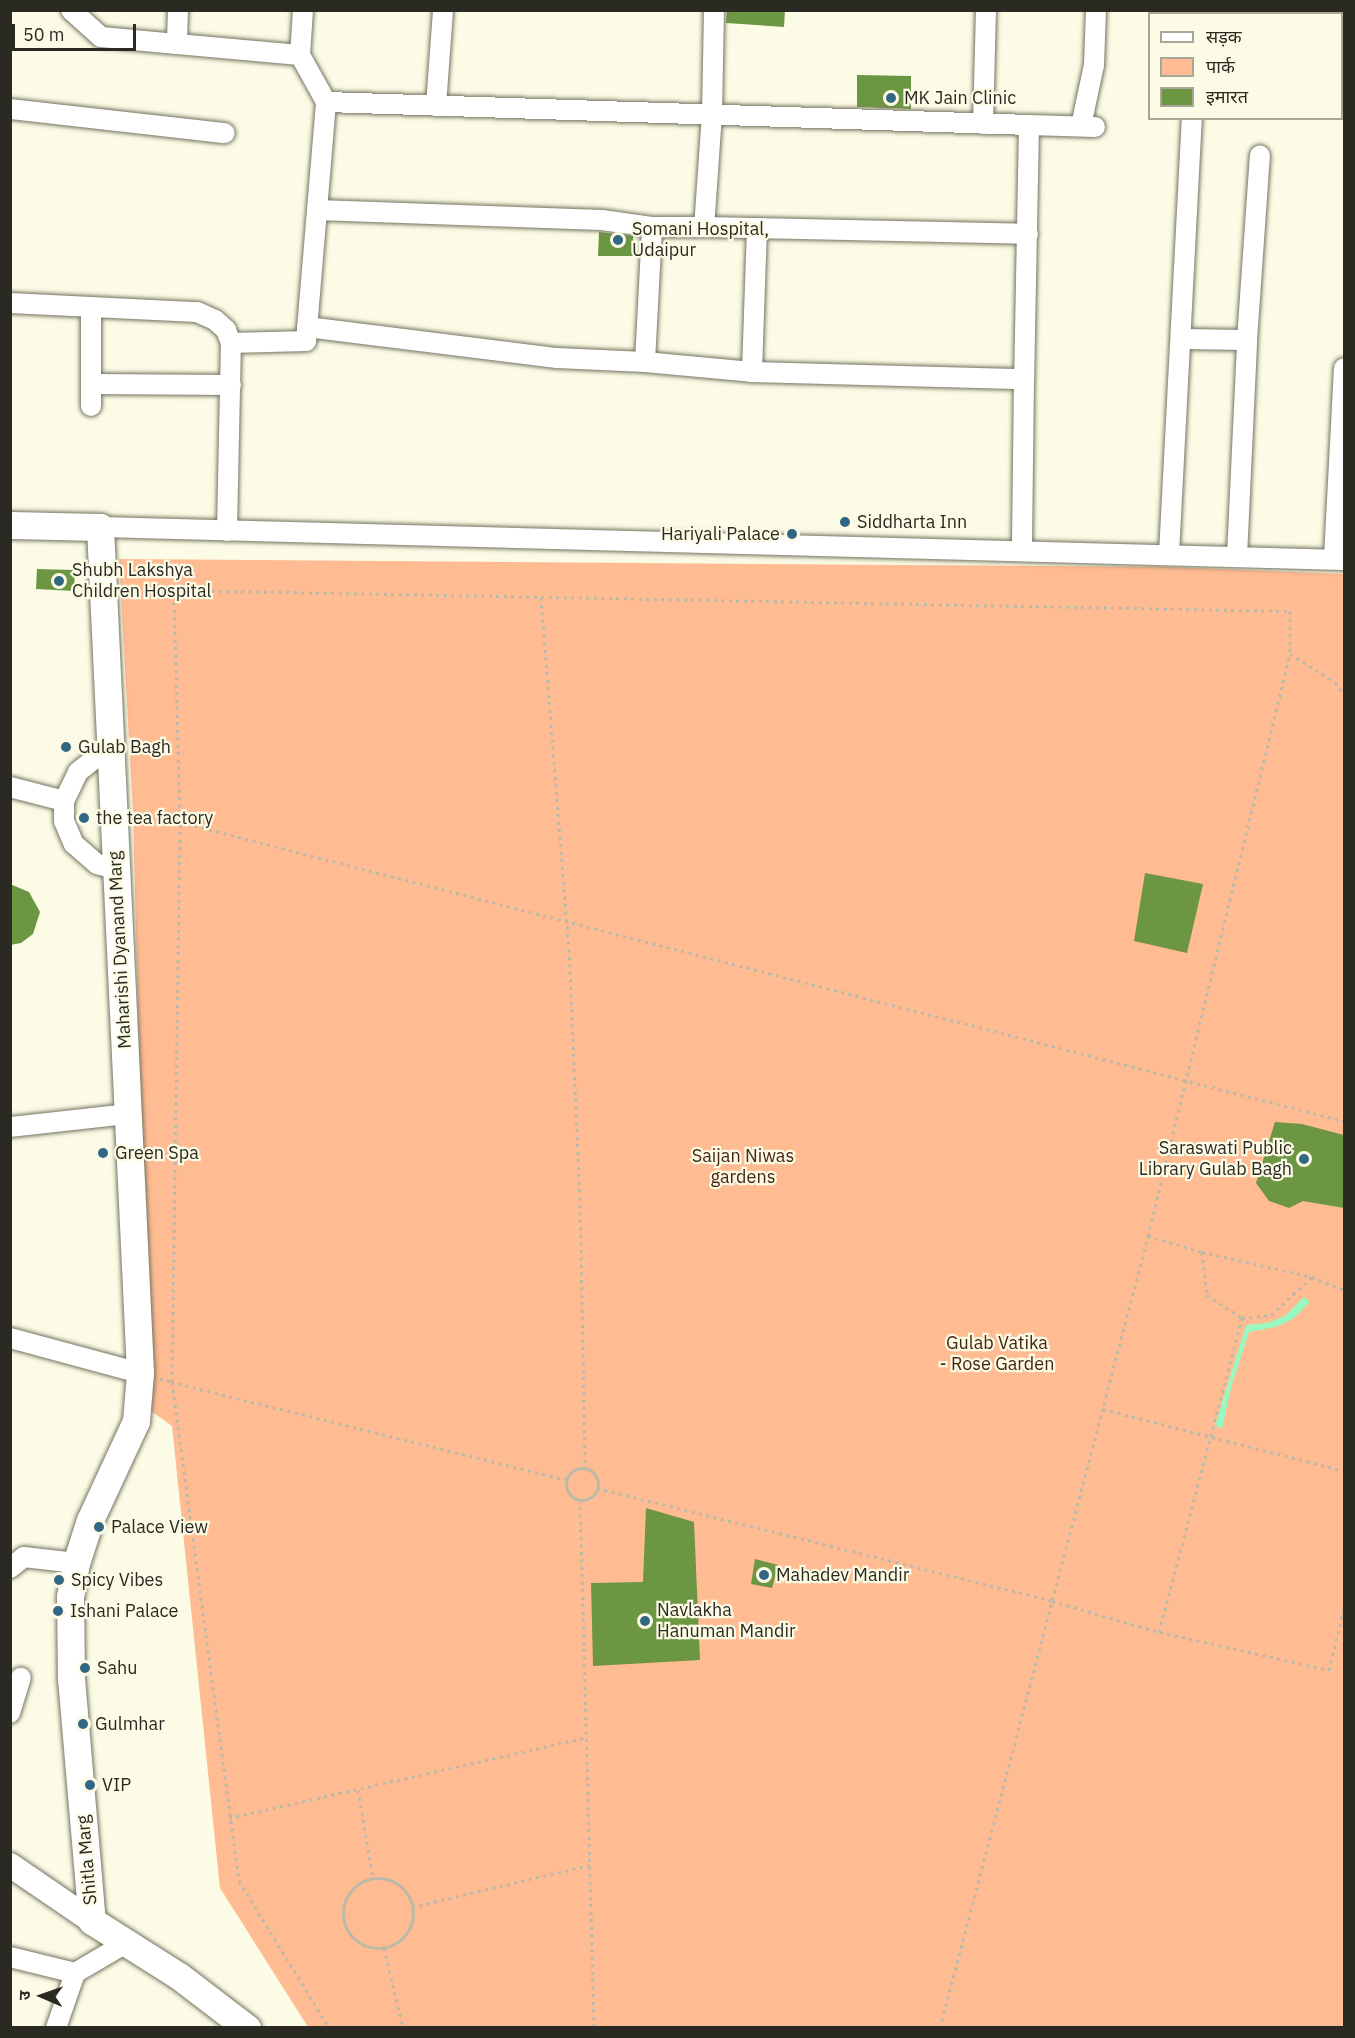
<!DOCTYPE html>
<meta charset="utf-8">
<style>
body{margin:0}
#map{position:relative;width:1355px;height:2038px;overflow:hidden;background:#fcfbe5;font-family:"IBM Plex Sans","Noto Sans Devanagari",sans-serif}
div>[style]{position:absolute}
.green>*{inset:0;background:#ffbb91}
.water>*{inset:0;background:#98f8c0}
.building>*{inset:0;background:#6d9643}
.path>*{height:3px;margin-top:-1.5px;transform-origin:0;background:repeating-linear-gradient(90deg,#bbbaa8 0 3px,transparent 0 7.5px)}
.path>.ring{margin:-1.5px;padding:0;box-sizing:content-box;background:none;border:3px solid #bbbaa8;border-radius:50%}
.roads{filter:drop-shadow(0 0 2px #747361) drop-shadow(0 0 2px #747361)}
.minor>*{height:20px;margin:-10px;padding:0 10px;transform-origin:10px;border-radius:10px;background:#fff}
.tertiary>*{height:24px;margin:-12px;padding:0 12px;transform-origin:12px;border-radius:12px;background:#fff}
.secondary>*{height:27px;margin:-13.5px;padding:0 13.5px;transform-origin:13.5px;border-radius:13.5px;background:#fff}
.dots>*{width:16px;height:16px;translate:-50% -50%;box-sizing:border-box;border:3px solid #fcfbe5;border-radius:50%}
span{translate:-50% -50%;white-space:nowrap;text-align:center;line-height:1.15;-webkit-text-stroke:4.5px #fcfbe5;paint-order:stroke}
.poi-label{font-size:18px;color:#2a2a22}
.left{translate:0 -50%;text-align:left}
.right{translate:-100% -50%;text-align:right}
.street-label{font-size:18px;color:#2a2a22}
.park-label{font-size:18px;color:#46250e}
.frame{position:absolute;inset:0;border:12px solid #2a2a22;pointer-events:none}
.legend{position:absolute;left:1148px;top:12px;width:195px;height:108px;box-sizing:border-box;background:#fcfbe5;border:2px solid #a8a797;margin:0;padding:8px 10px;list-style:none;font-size:18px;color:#2a2a22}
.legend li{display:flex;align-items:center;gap:12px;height:30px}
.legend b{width:30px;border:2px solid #a8a797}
.north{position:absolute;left:12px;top:1966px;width:60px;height:60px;-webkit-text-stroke:4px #fcfbe5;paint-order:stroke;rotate:272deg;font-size:16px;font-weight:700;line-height:24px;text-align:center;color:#2a2a22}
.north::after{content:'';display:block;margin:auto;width:21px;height:27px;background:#2a2a22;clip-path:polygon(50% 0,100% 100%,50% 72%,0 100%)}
.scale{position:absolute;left:12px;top:24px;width:124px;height:27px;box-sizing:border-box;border:3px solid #2a2a22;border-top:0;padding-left:8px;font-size:18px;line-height:21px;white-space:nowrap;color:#2a2a22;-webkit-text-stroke:4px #fcfbe5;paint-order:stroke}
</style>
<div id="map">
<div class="green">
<i style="clip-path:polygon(119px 559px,1170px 567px,1344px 574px,1344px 2027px,308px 2027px,220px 1888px,172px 1426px,151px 1411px,154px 1369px,147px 1356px,133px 813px)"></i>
</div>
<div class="water">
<i style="clip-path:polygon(1304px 1297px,1310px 1302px,1293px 1319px,1276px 1327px,1249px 1332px,1231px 1388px,1222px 1429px,1215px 1425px,1246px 1325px,1267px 1323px,1285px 1316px)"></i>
</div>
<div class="building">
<i style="clip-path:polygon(727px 10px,785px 10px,784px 27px,726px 23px)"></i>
<i style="clip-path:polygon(857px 75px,911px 76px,911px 109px,857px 107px)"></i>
<i style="clip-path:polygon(599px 232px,633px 236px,633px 256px,598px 256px)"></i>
<i style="clip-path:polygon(37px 569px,75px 570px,74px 591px,36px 589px)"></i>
<i style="clip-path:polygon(1145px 873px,1203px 884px,1187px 953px,1134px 941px)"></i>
<i style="clip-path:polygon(10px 884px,29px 892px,40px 912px,33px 934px,21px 943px,10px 945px)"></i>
<i style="clip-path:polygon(1275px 1122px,1302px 1124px,1344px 1135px,1344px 1208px,1303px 1201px,1289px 1208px,1269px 1201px,1256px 1183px)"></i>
<i style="clip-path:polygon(646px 1508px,694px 1522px,700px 1660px,593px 1666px,591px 1583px,643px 1582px)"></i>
<i style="clip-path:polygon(755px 1559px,778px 1565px,772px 1588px,751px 1584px)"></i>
</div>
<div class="path">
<i style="left:541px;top:597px;width:353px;rotate:85.5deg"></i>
<i style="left:569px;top:949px;width:248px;rotate:87.5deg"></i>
<i style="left:580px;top:1197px;width:271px;rotate:88.9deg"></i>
<i style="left:134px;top:813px;width:47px;rotate:11.1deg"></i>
<i style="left:180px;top:822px;width:1202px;rotate:14.41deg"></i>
<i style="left:1148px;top:1236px;width:599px;rotate:-76.29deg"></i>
<i style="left:1202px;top:1252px;width:43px;rotate:83.4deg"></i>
<i style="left:1207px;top:1295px;width:42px;rotate:33.3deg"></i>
<i style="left:160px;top:1379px;width:12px;rotate:14deg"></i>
<i style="left:172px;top:1382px;width:503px;rotate:82.35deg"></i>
<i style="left:239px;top:1881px;width:172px;rotate:58.5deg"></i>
<i style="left:1103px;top:1409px;width:249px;rotate:14.4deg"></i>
<i class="ring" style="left:566px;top:1468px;width:29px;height:29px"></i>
<i style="left:567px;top:1480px;width:407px;rotate:-166.1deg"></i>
<i style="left:172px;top:1382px;width:560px;rotate:-89.18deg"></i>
<i style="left:180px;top:822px;width:232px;rotate:-91.5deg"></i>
<i style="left:174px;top:590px;width:1116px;rotate:1.08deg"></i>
<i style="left:1290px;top:611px;width:43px;rotate:90deg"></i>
<i style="left:1290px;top:654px;width:53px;rotate:31.9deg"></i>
<i style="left:1335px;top:682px;width:15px;rotate:53deg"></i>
<i style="left:597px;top:1488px;width:469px;rotate:13.9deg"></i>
<i style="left:1052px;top:1601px;width:111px;rotate:16.2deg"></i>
<i style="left:1159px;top:1632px;width:325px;rotate:-75.2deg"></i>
<i style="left:1242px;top:1318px;width:29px;rotate:-6deg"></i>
<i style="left:1271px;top:1315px;width:56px;rotate:-42.8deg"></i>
<i style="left:580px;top:1499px;width:529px;rotate:88.48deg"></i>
<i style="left:1160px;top:1632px;width:173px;rotate:12.7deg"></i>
<i style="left:1329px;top:1670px;width:64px;rotate:-76.4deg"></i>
<i style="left:358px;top:1790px;width:89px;rotate:80.3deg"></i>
<i style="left:229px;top:1818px;width:367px;rotate:-12.7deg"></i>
<i class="ring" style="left:343px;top:1878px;width:67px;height:67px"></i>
<i style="left:412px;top:1907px;width:183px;rotate:-13.3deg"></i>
<i style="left:384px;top:1948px;width:82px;rotate:76.6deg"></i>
<i style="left:940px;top:2028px;width:819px;rotate:-75.28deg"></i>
<i style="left:1148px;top:1236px;width:56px;rotate:16.5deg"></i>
<i style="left:1202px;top:1252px;width:113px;rotate:12.8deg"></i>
<i style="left:1312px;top:1277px;width:35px;rotate:22deg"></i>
</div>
<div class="roads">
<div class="minor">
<i style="left:71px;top:10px;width:40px;rotate:42deg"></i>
<i style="left:101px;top:37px;width:76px;rotate:5.3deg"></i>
<i style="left:178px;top:10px;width:34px;rotate:92deg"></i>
<i style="left:177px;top:44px;width:123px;rotate:5.1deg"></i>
<i style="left:303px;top:10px;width:45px;rotate:93.8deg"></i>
<i style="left:300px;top:55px;width:54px;rotate:61deg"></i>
<i style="left:326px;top:102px;width:703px;rotate:1.87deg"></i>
<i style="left:1029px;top:125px;width:254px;rotate:91.1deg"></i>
<i style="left:714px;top:10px;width:104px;rotate:91.1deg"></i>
<i style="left:712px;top:114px;width:113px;rotate:94deg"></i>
<i style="left:704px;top:227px;width:324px;rotate:1.2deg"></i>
<i style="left:436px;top:106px;width:96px;rotate:-85.8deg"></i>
<i style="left:10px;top:109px;width:216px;rotate:6.4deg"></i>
<i style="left:983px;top:124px;width:114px;rotate:-88.5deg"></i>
<i style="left:1029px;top:125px;width:66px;rotate:1.7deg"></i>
<i style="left:1081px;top:126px;width:62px;rotate:-78deg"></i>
<i style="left:1094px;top:65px;width:55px;rotate:-87.9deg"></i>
<i style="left:317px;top:210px;width:285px;rotate:2deg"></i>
<i style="left:602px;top:220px;width:50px;rotate:8deg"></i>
<i style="left:652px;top:227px;width:52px"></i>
<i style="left:757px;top:228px;width:144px;rotate:92deg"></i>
<i style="left:752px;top:372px;width:272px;rotate:1.5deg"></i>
<i style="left:1024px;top:379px;width:171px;rotate:90.7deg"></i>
<i style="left:10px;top:303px;width:187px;rotate:2.8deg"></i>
<i style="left:197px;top:312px;width:20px;rotate:24deg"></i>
<i style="left:215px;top:320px;width:15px;rotate:42deg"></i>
<i style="left:226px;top:330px;width:14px;rotate:69deg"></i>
<i style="left:307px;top:327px;width:252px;rotate:7.1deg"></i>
<i style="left:557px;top:358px;width:88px;rotate:2.6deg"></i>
<i style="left:645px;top:362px;width:107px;rotate:5.3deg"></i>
<i style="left:1181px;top:339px;width:66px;rotate:0.9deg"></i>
<i style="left:645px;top:362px;width:135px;rotate:-87deg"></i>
<i style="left:91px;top:384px;width:140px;rotate:0.4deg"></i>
<i style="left:91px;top:406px;width:99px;rotate:-90deg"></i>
<i style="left:100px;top:527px;width:1244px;rotate:1.52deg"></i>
<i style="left:227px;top:531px;width:188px;rotate:-88.8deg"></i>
<i style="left:231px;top:343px;width:75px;rotate:-1.5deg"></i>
<i style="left:306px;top:341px;width:240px;rotate:-85.2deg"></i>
<i style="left:1169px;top:554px;width:437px;rotate:-87deg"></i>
<i style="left:1237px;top:556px;width:216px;rotate:-87.3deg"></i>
<i style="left:1247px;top:340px;width:185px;rotate:-86deg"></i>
<i style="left:1334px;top:558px;width:190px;rotate:-87deg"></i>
<i style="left:10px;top:787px;width:56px;rotate:14.5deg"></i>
<i style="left:64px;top:801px;width:20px;rotate:90deg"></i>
<i style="left:64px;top:821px;width:25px;rotate:67deg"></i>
<i style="left:74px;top:844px;width:30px;rotate:41deg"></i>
<i style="left:97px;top:864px;width:20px;rotate:15deg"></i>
<i style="left:64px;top:801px;width:32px;rotate:-64deg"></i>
<i style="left:78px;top:772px;width:22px;rotate:-39deg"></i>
<i style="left:95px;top:758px;width:17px;rotate:-17deg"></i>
<i style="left:10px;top:1127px;width:119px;rotate:-6.3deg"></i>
<i style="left:10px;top:1338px;width:135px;rotate:15.1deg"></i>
<i style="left:10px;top:1568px;width:18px;rotate:-38deg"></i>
<i style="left:24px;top:1557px;width:52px;rotate:6.6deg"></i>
<i style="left:10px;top:1713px;width:37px;rotate:-73deg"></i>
<i style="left:10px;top:1957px;width:67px;rotate:13.8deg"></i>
<i style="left:56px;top:2028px;width:58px;rotate:-70.9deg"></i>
<i style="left:75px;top:1973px;width:59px;rotate:-30.5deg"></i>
</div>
<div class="tertiary">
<i style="left:10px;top:1865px;width:99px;rotate:34.3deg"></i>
</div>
<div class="secondary">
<i style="left:10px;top:525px;width:90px;rotate:1.3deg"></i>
<i style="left:100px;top:527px;width:847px;rotate:87.29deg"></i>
<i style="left:140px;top:1373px;width:48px;rotate:94.8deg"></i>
<i style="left:136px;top:1421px;width:109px;rotate:114.9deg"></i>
<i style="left:90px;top:1520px;width:45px;rotate:108deg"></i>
<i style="left:76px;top:1563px;width:34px;rotate:100deg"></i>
<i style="left:70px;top:1596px;width:82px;rotate:89.3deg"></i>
<i style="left:71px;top:1678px;width:244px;rotate:85.1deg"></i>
<i style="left:92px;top:1921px;width:103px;rotate:32.3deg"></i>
<i style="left:179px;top:1976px;width:86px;rotate:37.4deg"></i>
</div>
</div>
<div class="dots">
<i style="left:891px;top:98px;background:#336683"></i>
<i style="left:618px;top:240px;background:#336683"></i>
<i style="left:845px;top:522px;background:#336683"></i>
<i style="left:792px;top:534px;background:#336683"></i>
<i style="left:59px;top:581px;background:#336683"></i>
<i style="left:66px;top:747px;background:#336683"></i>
<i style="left:84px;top:818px;background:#336683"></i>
<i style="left:103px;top:1153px;background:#336683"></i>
<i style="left:1304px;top:1159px;background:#336683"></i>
<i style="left:99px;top:1527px;background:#336683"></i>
<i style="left:764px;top:1575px;background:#336683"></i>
<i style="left:59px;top:1580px;background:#336683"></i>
<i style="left:58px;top:1611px;background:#336683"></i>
<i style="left:645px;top:1621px;background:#336683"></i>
<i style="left:85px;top:1668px;background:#336683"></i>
<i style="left:83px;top:1724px;background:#336683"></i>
<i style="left:90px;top:1785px;background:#336683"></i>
</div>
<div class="poi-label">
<span class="left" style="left:904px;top:98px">MK Jain Clinic</span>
<span class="left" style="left:632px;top:240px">Somani Hospital,<br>Udaipur</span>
<span class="left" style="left:857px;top:522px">Siddharta Inn</span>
<span class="right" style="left:780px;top:534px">Hariyali Palace</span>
<span class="left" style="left:72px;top:581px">Shubh Lakshya<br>Children Hospital</span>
<span class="left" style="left:78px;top:747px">Gulab Bagh</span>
<span class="left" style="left:96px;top:818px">the tea factory</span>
<span class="right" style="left:1292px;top:1159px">Saraswati Public<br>Library Gulab Bagh</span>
<span class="left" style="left:115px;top:1153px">Green Spa</span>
<span class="left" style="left:111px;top:1527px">Palace View</span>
<span class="left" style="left:776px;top:1575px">Mahadev Mandir</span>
<span class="left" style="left:71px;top:1580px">Spicy Vibes</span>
<span class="left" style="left:70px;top:1611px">Ishani Palace</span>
<span class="left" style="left:657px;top:1621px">Navlakha<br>Hanuman Mandir</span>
<span class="left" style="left:97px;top:1668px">Sahu</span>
<span class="left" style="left:95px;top:1724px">Gulmhar</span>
<span class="left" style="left:102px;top:1785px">VIP</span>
</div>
<div class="street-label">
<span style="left:120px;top:950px;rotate:-93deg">Maharishi Dyanand Marg</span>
<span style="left:87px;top:1860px;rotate:-95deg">Shitla Marg</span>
</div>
<div class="park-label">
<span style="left:743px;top:1167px">Saijan Niwas<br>gardens</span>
<span style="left:997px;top:1354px">Gulab Vatika<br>- Rose Garden</span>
</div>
<div class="frame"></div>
<ul class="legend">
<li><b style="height:8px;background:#fff"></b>सड़क</li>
<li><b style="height:16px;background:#ffbb91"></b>पार्क</li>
<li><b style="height:16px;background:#6d9643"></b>इमारत</li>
</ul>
<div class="north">उ</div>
<div class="scale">50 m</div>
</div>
